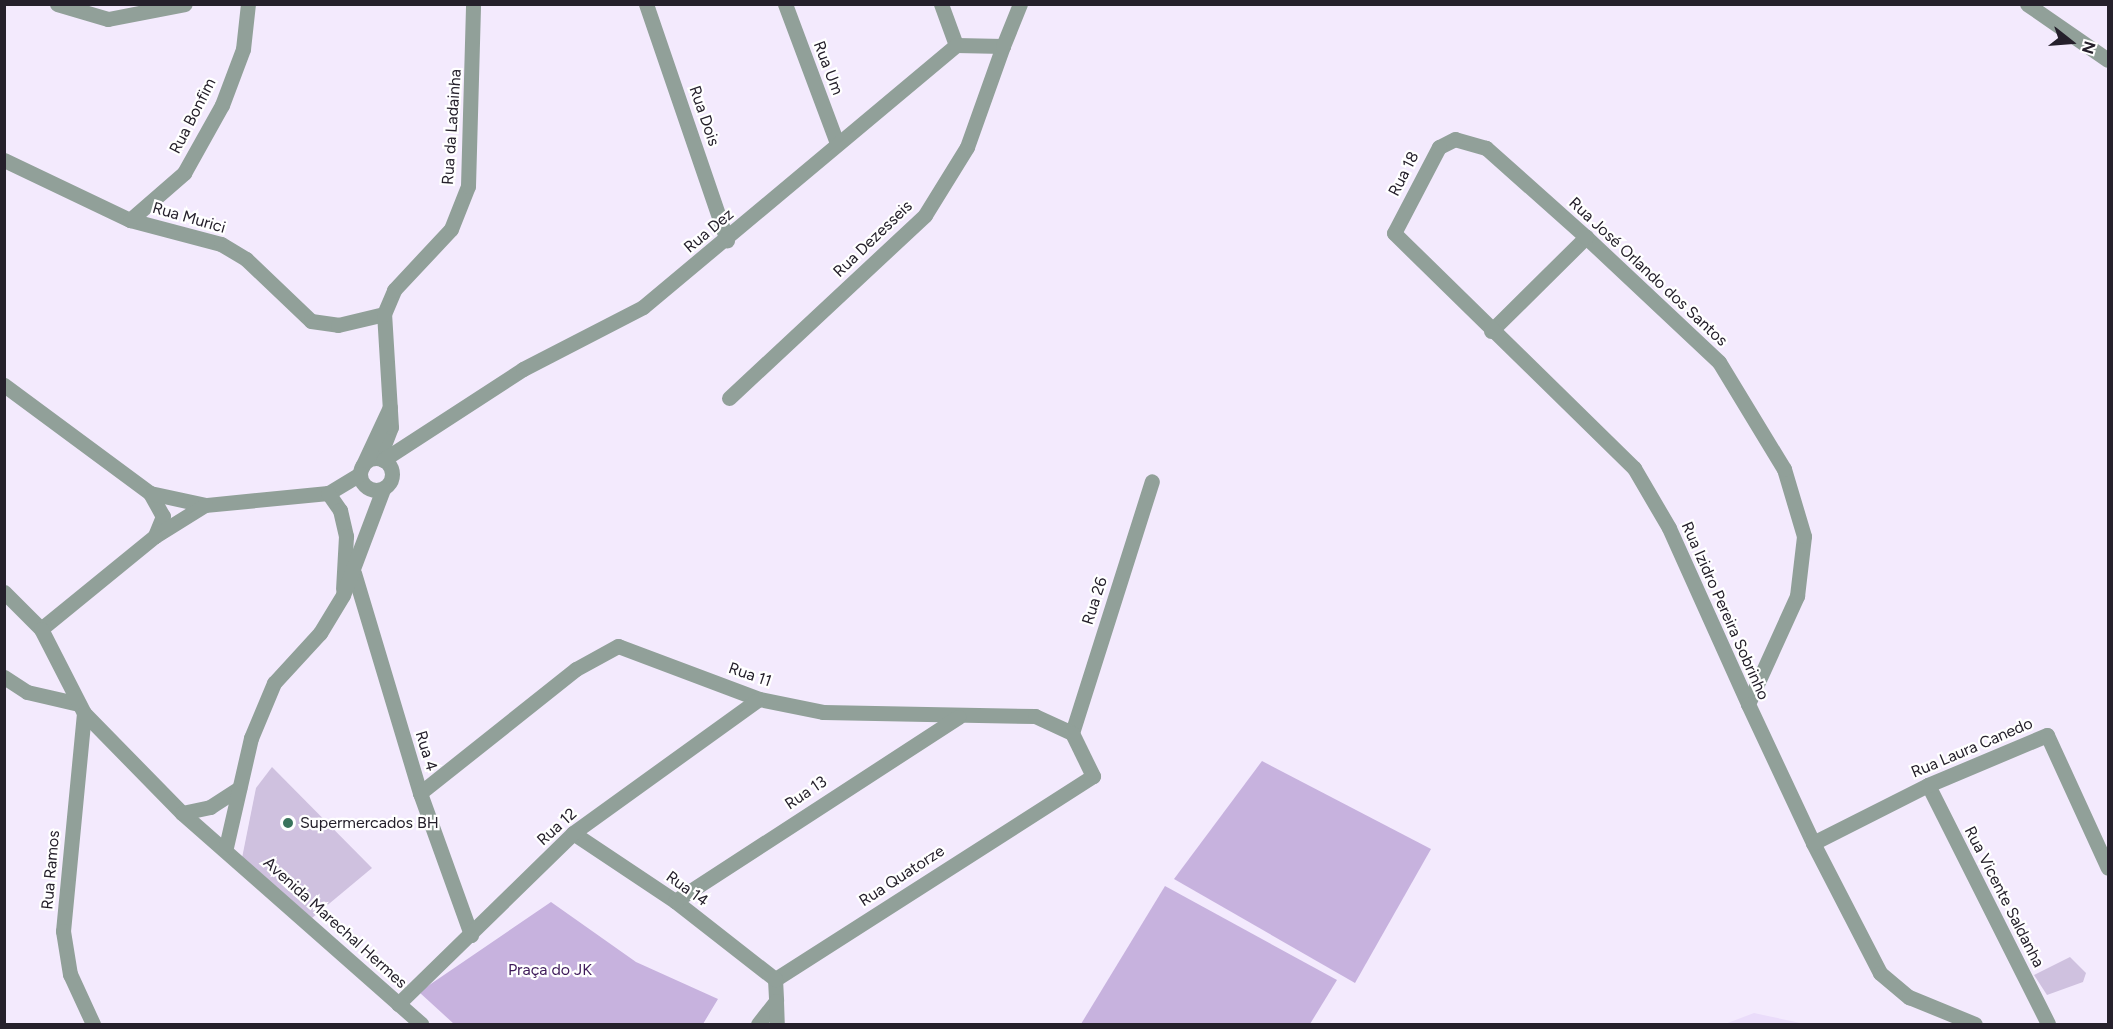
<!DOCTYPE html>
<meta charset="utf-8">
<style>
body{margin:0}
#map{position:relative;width:2113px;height:1029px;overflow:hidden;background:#f3eafd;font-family:Figtree,sans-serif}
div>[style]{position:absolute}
.built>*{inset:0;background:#eadcfa}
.green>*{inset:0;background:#c7b2de}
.building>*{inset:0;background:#cfc1df}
.minor>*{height:15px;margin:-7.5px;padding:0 7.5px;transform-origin:7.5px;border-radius:7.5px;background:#91a099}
.tertiary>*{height:15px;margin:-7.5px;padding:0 7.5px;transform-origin:7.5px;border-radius:7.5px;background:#91a099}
.tertiary>.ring{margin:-7.5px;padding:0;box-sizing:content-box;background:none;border:15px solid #91a099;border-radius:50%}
.dots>*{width:16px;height:16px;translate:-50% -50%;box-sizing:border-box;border:3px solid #fff;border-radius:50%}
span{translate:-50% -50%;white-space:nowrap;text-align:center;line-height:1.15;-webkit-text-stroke:4.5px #fff;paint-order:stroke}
.street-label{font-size:16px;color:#25202b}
.poi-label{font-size:16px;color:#25202b}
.left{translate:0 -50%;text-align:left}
.park-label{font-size:16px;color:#3e1a5a}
.frame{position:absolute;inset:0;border:6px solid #25202b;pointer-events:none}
.north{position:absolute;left:2041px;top:12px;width:60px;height:60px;-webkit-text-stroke:4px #fff;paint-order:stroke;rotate:107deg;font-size:16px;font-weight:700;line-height:24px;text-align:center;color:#25202b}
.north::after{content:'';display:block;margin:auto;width:21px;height:27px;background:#25202b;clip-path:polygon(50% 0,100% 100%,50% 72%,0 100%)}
</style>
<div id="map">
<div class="built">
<i style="clip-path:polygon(1754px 1013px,1805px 1024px,1725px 1024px)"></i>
</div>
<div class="green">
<i style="clip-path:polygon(1262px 761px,1431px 849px,1355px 983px,1174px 879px)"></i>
<i style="clip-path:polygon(1165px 886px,1337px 980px,1310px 1024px,1081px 1024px)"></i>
<i style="clip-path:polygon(551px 902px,636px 962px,718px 999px,703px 1024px,454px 1024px,419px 992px)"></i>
</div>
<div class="building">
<i style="clip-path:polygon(272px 767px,372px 868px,312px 918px,242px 858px,256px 788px)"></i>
<i style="clip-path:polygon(2070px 957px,2086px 973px,2083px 982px,2047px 995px,2034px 975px)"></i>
</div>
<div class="minor">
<i style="left:57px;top:4px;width:53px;rotate:16.4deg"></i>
<i style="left:108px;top:19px;width:78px;rotate:-11deg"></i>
<i style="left:646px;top:4px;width:250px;rotate:71.1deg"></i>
<i style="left:785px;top:4px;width:148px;rotate:69.5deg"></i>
<i style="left:941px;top:4px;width:44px;rotate:69.9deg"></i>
<i style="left:2027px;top:4px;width:98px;rotate:34.7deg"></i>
<i style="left:4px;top:160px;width:140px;rotate:25.5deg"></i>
<i style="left:130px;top:220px;width:94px;rotate:14.8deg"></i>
<i style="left:221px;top:244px;width:29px;rotate:31deg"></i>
<i style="left:246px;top:259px;width:90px;rotate:43.6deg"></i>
<i style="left:311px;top:321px;width:27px;rotate:8deg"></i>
<i style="left:338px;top:325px;width:47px;rotate:-13.4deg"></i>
<i style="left:130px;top:220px;width:72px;rotate:-41deg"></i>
<i style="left:184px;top:173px;width:78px;rotate:-60.8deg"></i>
<i style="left:222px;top:105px;width:60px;rotate:-69.4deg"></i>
<i style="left:243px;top:49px;width:45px;rotate:-83.7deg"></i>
<i style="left:1491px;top:331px;width:134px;rotate:-44.7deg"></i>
<i style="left:4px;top:385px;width:182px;rotate:36.5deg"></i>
<i style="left:150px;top:493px;width:26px;rotate:61deg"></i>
<i style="left:163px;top:516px;width:22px;rotate:112deg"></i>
<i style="left:729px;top:398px;width:268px;rotate:-43deg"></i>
<i style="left:925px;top:215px;width:80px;rotate:-58.3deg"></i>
<i style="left:967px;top:147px;width:107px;rotate:-70.4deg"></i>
<i style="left:150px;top:493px;width:56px;rotate:12.3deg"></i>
<i style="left:354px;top:573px;width:230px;rotate:73.3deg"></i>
<i style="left:420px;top:793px;width:151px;rotate:70.2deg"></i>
<i style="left:4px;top:592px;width:52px;rotate:45deg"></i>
<i style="left:4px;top:677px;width:27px;rotate:33deg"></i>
<i style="left:27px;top:692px;width:53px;rotate:13deg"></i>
<i style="left:1748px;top:704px;width:119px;rotate:-65.6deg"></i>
<i style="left:1797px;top:596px;width:60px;rotate:-83.3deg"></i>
<i style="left:1804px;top:536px;width:70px;rotate:-106.6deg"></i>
<i style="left:1784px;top:469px;width:125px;rotate:-121.3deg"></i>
<i style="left:1719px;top:362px;width:183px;rotate:-136.8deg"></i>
<i style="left:1586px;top:237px;width:134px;rotate:-138.3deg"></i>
<i style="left:1486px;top:148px;width:32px;rotate:-164deg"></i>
<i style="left:1455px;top:139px;width:18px;rotate:153deg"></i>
<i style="left:1439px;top:147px;width:97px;rotate:117.6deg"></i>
<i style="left:1394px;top:233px;width:336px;rotate:44.4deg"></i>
<i style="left:1634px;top:468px;width:69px;rotate:59.7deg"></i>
<i style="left:1669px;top:528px;width:193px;rotate:65.8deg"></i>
<i style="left:1748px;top:704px;width:153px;rotate:64.9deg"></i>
<i style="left:1813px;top:843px;width:146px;rotate:62.7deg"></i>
<i style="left:1880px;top:973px;width:38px;rotate:40deg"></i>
<i style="left:1909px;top:997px;width:71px;rotate:22.2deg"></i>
<i style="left:84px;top:713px;width:219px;rotate:95.5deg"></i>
<i style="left:63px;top:931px;width:44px;rotate:80.8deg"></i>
<i style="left:70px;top:974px;width:55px;rotate:65.3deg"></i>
<i style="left:1072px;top:733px;width:264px;rotate:-72.4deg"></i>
<i style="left:1928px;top:785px;width:267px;rotate:63.3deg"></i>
<i style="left:420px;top:793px;width:199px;rotate:-38.5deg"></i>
<i style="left:576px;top:669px;width:48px;rotate:-28.7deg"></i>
<i style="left:618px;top:646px;width:151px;rotate:20.6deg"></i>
<i style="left:759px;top:699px;width:65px;rotate:11.5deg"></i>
<i style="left:823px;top:712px;width:212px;rotate:1.1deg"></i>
<i style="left:1035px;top:716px;width:41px;rotate:24.7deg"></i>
<i style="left:1072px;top:733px;width:48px;rotate:64deg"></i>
<i style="left:1093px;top:776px;width:377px;rotate:147.4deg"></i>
<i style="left:775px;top:979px;width:22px;rotate:87deg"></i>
<i style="left:776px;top:1001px;width:29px;rotate:128deg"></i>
<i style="left:573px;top:833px;width:123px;rotate:33.7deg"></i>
<i style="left:675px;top:901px;width:127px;rotate:38deg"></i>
<i style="left:1813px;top:843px;width:129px;rotate:-26.8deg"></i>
<i style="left:1928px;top:785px;width:129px;rotate:-22.8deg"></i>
<i style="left:2047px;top:735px;width:146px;rotate:65.4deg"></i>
<i style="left:675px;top:901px;width:338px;rotate:-33deg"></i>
<i style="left:776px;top:1001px;width:23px;rotate:88deg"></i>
<i style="left:398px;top:1004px;width:245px;rotate:-44.3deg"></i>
<i style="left:573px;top:833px;width:229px;rotate:-35.8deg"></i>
</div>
<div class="tertiary">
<i style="left:379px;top:458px;width:33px;rotate:-69deg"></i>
<i style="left:391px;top:427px;width:113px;rotate:-93.5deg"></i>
<i style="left:384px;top:314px;width:26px;rotate:-67deg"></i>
<i style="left:394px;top:290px;width:83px;rotate:-46.9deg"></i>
<i style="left:451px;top:229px;width:46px;rotate:-68.4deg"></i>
<i style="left:468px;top:186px;width:182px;rotate:-88.4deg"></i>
<i class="ring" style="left:360px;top:458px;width:17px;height:17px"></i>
<i style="left:383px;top:460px;width:167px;rotate:-33deg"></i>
<i style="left:523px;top:369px;width:135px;rotate:-27.3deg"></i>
<i style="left:643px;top:307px;width:408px;rotate:-39.9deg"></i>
<i style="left:956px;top:45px;width:47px;rotate:1.2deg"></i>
<i style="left:1003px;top:46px;width:45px;rotate:-68deg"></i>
<i style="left:362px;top:467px;width:66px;rotate:-65deg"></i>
<i style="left:360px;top:474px;width:37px;rotate:149deg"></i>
<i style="left:328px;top:493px;width:124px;rotate:174.4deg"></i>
<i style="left:205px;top:505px;width:59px;rotate:148.2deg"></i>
<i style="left:155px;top:536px;width:147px;rotate:140.8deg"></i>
<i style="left:41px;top:629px;width:94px;rotate:62.9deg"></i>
<i style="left:84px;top:713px;width:140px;rotate:45.6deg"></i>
<i style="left:182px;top:813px;width:319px;rotate:41.4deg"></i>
<i style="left:328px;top:493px;width:21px;rotate:55deg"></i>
<i style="left:340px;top:510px;width:27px;rotate:77deg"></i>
<i style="left:346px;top:536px;width:53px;rotate:93.2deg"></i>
<i style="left:182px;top:813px;width:29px;rotate:-12deg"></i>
<i style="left:210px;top:807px;width:35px;rotate:-33deg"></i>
<i style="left:226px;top:847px;width:112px;rotate:-77.1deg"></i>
<i style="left:251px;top:738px;width:60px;rotate:-67.3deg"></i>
<i style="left:274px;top:683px;width:68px;rotate:-47.4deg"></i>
<i style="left:320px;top:633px;width:44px;rotate:-58.8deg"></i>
<i style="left:343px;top:595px;width:113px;rotate:-69.3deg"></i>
</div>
<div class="dots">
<i style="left:288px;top:823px;background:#39735c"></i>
</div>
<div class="street-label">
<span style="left:828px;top:68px;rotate:69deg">Rua Um</span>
<span style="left:193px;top:116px;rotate:-63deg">Rua Bonfim</span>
<span style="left:704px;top:116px;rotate:71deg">Rua Dois</span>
<span style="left:452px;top:127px;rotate:-86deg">Rua da Ladainha</span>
<span style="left:1404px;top:174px;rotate:-63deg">Rua 18</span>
<span style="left:189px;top:218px;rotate:16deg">Rua Murici</span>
<span style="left:709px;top:231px;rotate:-40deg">Rua Dez</span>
<span style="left:873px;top:239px;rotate:-44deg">Rua Dezesseis</span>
<span style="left:1648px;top:272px;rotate:43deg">Rua José Orlando dos Santos</span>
<span style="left:1095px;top:601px;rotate:-72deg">Rua 26</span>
<span style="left:1725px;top:611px;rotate:66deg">Rua Izidro Pereira Sobrinho</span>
<span style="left:750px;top:675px;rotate:19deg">Rua 11</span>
<span style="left:1972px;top:748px;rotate:-23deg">Rua Laura Canedo</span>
<span style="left:426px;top:751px;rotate:73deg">Rua 4</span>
<span style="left:806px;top:793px;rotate:-34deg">Rua 13</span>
<span style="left:557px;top:827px;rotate:-42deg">Rua 12</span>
<span style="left:51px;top:870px;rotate:-85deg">Rua Ramos</span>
<span style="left:902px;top:876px;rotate:-33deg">Rua Quatorze</span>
<span style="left:687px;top:889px;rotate:36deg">Rua 14</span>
<span style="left:2004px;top:897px;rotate:63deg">Rua Vicente Saldanha</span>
<span style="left:335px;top:923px;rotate:42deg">Avenida Marechal Hermes</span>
</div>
<div class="poi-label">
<span class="left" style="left:300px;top:823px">Supermercados BH</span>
</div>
<div class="park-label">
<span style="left:550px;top:970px">Praça do JK</span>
</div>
<div class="frame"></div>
<div class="north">N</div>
</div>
